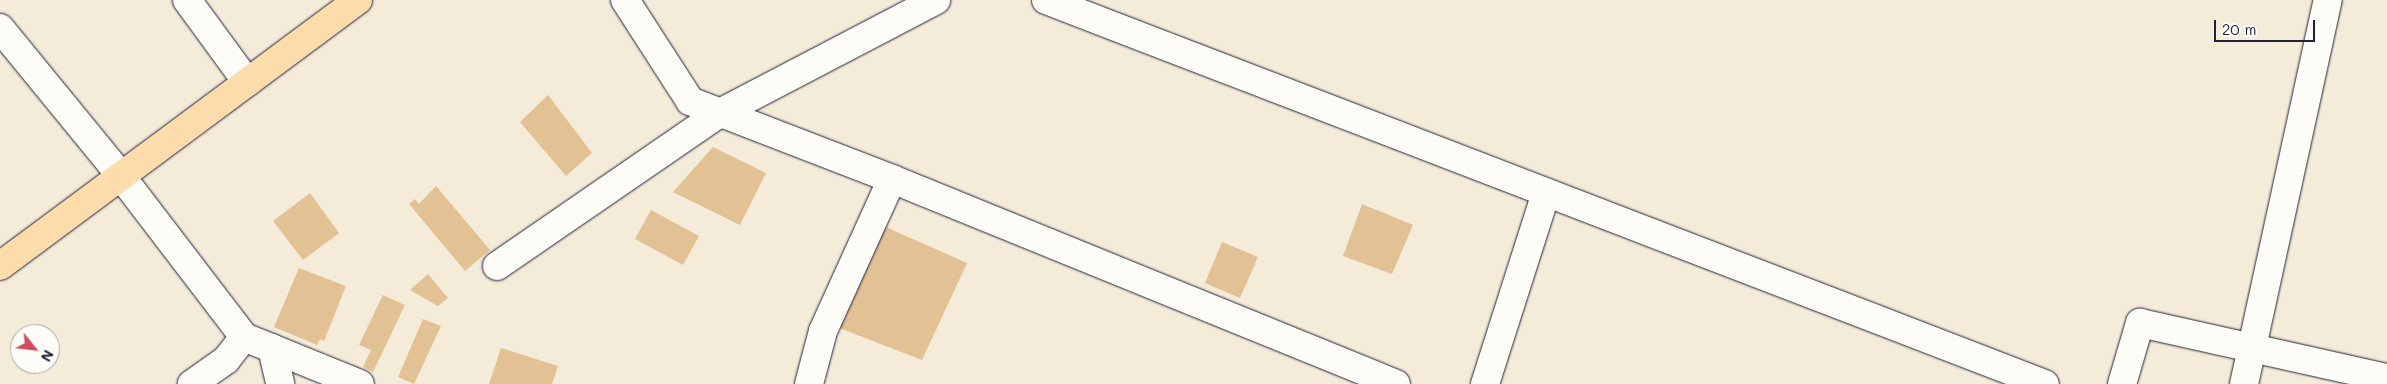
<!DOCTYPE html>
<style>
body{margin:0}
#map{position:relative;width:2387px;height:384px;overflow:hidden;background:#f5ebd9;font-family:Mali,sans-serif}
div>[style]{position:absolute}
.building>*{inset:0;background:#e2c294}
.roads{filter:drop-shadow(0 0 1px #22223b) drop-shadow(0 0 1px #22223b)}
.minor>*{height:28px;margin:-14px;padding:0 14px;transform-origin:14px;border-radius:14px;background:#fdfcf7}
.major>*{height:28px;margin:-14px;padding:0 14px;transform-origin:14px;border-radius:14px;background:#fddcac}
span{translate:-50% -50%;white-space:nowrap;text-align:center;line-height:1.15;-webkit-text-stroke:4px #fdfcf7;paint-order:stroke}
.north{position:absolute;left:10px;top:324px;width:50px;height:50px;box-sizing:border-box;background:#fdfcf7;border:1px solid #a5a5ac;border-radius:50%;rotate:119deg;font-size:14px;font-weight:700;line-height:20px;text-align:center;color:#22223b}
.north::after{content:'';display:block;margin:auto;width:18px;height:22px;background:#d1495b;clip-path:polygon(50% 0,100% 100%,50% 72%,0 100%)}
.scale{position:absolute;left:2214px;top:20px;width:101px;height:22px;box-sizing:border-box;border:2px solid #22223b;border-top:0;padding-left:6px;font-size:15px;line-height:18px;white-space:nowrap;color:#22223b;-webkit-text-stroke:4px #fdfcf7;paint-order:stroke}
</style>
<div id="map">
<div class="building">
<i style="clip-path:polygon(548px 95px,592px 153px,566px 176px,520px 122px)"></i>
<i style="clip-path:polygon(713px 147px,766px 173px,740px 225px,673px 192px)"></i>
<i style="clip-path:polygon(436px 186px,490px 250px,465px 271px,409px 204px,415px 199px,419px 204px)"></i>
<i style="clip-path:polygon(310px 193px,339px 233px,303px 260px,273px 221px)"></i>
<i style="clip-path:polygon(1362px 204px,1413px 225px,1392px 274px,1343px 256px)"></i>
<i style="clip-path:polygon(651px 210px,699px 236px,683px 265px,635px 239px)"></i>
<i style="clip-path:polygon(879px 224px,967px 263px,922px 360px,834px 326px)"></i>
<i style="clip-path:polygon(1222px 242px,1258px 257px,1240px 298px,1205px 283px)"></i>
<i style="clip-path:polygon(299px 268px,346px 286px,324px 341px,320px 339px,317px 345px,274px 327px)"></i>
<i style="clip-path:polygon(428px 274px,448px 298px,438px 306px,410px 290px)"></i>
<i style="clip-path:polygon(383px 295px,405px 305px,373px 372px,363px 367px,371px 350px,359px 345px)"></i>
<i style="clip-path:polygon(423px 319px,441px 326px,414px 384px,398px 377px)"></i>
<i style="clip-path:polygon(501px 348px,558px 366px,552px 384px,489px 384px)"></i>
</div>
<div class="roads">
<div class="minor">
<i style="left:187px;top:0;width:102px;rotate:53.8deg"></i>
<i style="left:625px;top:0;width:120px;rotate:57.2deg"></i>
<i style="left:690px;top:101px;width:217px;rotate:21.1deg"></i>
<i style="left:892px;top:179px;width:544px;rotate:22.13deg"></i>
<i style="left:1046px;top:0;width:1070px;rotate:21.03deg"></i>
<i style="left:0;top:28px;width:191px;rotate:50.7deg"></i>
<i style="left:121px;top:176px;width:203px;rotate:52.6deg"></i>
<i style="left:244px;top:337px;width:29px;rotate:128deg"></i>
<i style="left:226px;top:360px;width:42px;rotate:144.8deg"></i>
<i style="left:497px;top:266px;width:270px;rotate:-34.5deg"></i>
<i style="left:720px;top:113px;width:244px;rotate:-27.6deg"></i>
<i style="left:244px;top:337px;width:125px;rotate:22.1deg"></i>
<i style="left:272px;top:348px;width:37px;rotate:77deg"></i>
<i style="left:809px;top:384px;width:55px;rotate:-75.2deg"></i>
<i style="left:823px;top:331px;width:167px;rotate:-65.6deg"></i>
<i style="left:1485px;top:384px;width:201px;rotate:-72.3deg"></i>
<i style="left:2122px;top:384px;width:64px;rotate:-73.6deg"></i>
<i style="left:2140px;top:323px;width:253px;rotate:12.6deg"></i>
<i style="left:2244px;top:384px;width:393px;rotate:-77.7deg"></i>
</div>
<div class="major">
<i style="left:0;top:266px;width:446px;rotate:-36.6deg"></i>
</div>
</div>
<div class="north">N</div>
<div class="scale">20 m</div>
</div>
